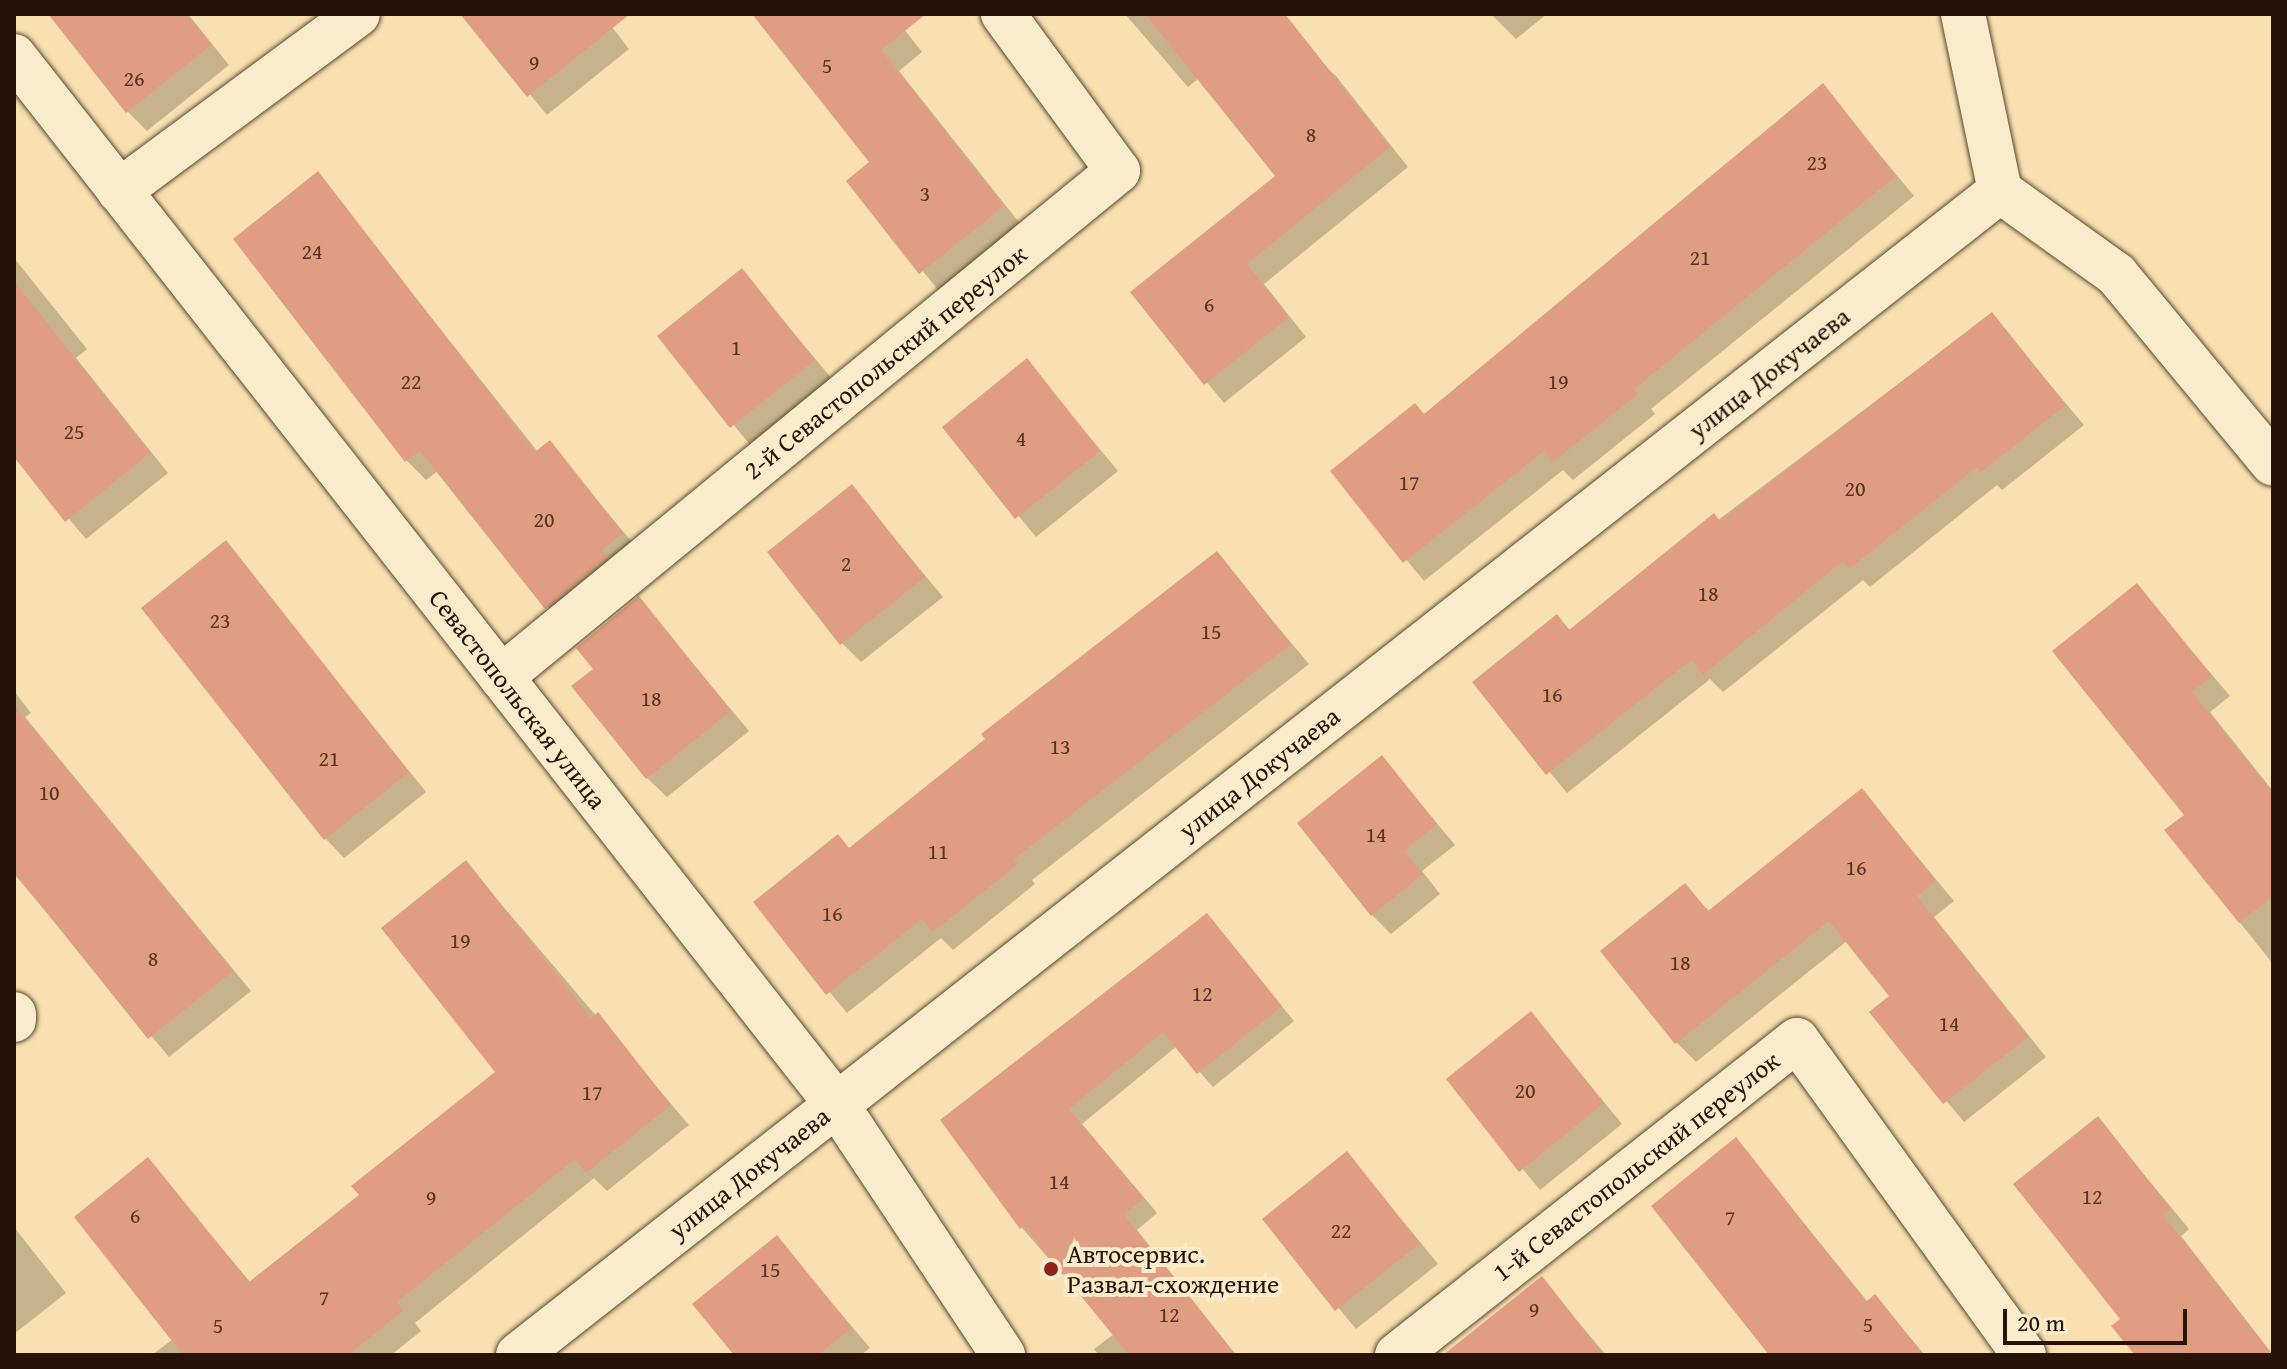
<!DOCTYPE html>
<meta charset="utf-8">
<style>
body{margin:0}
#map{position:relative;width:2287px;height:1369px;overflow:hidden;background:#f8e0b0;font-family:"Gentium Book Plus",serif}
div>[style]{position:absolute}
.shadow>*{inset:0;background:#0003}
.building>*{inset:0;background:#e09d81}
.roads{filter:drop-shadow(0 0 2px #5b4631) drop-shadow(0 0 2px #5b4631)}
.minor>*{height:44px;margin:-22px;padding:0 22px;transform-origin:22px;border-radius:22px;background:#faebcc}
.dots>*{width:22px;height:22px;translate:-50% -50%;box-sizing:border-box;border:4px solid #faebcc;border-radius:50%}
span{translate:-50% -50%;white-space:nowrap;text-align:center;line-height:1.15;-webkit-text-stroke:8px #faebcc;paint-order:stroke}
.number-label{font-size:22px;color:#553626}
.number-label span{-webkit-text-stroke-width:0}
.street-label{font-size:26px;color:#271307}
.poi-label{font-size:26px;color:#271307}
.left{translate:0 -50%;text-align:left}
.frame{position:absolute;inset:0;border:16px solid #271307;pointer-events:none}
.scale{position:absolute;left:2003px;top:1309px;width:184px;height:36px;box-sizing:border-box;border:4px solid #271307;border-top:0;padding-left:10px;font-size:24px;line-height:28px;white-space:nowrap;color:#271307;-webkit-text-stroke:6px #faebcc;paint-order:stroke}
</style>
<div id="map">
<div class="shadow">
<i style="clip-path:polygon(63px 14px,188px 14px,229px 65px,147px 131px,127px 111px)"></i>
<i style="clip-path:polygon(463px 14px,602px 14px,629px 49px,547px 115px)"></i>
<i style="clip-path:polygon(754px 14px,892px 14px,922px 52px,899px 71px,1022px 226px,940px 292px,848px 182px,872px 163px)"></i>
<i style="clip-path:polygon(1125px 14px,1263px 14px,1336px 76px,1408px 167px,1264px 284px,1306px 337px,1224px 403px,1133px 292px,1278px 177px,1199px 78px,1188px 87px)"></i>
<i style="clip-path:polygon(1491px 14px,1547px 14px,1516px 39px)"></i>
<i style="clip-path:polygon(1823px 86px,1914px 196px,1651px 409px,1655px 414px,1573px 480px,1563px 470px,1424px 581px,1333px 471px,1425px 416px)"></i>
<i style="clip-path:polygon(317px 174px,538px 452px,550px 443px,641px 553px,565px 627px,438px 471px,426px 480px,407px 461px,235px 240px)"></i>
<i style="clip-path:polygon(14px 258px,87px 349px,76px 358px,168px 473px,86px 539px,14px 454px)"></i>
<i style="clip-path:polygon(742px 271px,833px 380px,751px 446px,660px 336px)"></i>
<i style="clip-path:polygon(1991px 314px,2084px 425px,2002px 490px,1997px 485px,1870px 587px,1863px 580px,1723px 692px,1710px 679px,1567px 793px,1475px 682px,1557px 617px,1571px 631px)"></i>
<i style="clip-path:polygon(1027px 361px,1118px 471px,1036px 537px,945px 427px)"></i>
<i style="clip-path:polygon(852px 487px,943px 597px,861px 662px,842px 643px)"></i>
<i style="clip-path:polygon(226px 543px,426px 792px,344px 858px,325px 838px)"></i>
<i style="clip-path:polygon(1216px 554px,1309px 664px,1032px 880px,1035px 884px,953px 950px,941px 938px,847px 1013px,756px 903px,838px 837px,850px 849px)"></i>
<i style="clip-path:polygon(2137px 586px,2230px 696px,2210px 712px,2273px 791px,2273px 964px,2167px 831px,2187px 815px)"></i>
<i style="clip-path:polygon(639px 599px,749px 731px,667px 797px,647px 778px,595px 669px)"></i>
<i style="clip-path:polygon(14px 691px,31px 713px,25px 717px,251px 991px,169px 1057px,14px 874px)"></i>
<i style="clip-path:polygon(1382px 757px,1455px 845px,1422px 871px,1440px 894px,1391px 934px,1372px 915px)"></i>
<i style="clip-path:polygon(1862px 790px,1954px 901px,1934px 917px,2046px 1057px,1964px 1122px,1872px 1012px,1892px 996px,1847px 941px,1696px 1062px,1676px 1042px,1685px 886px,1710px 912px)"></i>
<i style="clip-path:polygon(466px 863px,689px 1125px,607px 1191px,594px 1178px,415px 1323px,421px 1331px,391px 1355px,152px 1355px,173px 1339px,148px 1160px,251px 1283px,361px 1195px,498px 1072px)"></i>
<i style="clip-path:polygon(1207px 916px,1294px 1021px,1213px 1087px,1177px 1046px,1082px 1124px,1157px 1213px,1137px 1230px,1236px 1355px,1099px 1355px,1094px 1349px,1114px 1334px,1022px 1228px,942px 1121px)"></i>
<i style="clip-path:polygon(1531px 1013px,1622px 1124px,1540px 1190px,1449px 1079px)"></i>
<i style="clip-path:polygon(2098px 1119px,2189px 1229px,2181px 1236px,2273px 1355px,2137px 1355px,2122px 1320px)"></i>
<i style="clip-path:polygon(1736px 1140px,1868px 1302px,1875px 1297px,1925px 1355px,1787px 1355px)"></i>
<i style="clip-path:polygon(1347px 1153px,1438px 1264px,1356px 1329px,1265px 1219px)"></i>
<i style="clip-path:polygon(14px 1227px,66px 1293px,14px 1334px)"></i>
<i style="clip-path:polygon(777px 1238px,870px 1348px,861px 1355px,736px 1355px)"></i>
<i style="clip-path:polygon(1542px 1279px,1606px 1355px,1468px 1355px)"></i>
</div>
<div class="building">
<i style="clip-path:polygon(48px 14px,186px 14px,211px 45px,126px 113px)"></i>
<i style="clip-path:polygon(460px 14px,630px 14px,527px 97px)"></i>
<i style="clip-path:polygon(752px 14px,926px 14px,881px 50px,1004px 206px,919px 274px,846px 181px,869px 162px)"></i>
<i style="clip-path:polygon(1145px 14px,1285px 14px,1390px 147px,1247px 264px,1289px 317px,1204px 385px,1130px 292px,1275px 176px)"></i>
<i style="clip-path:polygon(1823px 83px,1896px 176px,1634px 389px,1638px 394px,1553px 462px,1544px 451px,1403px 563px,1330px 471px,1415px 403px,1424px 414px)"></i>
<i style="clip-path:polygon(318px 171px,535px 452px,550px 440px,623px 533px,602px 550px,607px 557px,545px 609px,420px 451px,405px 462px,233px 239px)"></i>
<i style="clip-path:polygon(742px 268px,815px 360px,730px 428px,657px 336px)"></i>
<i style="clip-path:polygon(14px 281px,150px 453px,65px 522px,14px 457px)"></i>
<i style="clip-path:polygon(1992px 312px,2066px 405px,1981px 472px,1977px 467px,1849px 569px,1843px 561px,1703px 675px,1691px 660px,1546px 775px,1472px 682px,1557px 614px,1569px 630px,1714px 513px,1720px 521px)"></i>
<i style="clip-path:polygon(1027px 358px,1100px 451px,1015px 519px,942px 427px)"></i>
<i style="clip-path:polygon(852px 484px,925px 577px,840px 645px,767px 552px)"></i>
<i style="clip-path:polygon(226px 540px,409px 772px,324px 840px,141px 608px)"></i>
<i style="clip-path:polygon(1217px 551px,1291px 644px,1014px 859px,1018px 864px,933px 932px,922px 919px,826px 995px,753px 902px,838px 834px,849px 848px,985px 739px,981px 734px)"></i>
<i style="clip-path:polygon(2137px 583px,2212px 676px,2192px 692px,2273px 793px,2273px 896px,2239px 923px,2164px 830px,2184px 815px,2052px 651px)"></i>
<i style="clip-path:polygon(639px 596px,731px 711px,646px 779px,571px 686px,593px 669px,576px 648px)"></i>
<i style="clip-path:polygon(14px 705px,233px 971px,148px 1039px,14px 872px)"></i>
<i style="clip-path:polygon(1382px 755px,1437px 824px,1404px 851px,1423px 874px,1371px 916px,1297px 823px)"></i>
<i style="clip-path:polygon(1862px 788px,1936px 881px,1917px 896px,2028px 1037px,1943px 1104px,1869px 1012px,1889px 996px,1829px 921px,1675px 1044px,1600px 951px,1685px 883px,1708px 911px)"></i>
<i style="clip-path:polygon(466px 860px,591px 1018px,598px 1012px,671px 1105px,586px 1173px,575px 1159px,397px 1302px,403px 1311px,348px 1355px,183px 1355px,74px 1217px,148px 1157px,249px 1282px,359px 1195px,351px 1186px,495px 1072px,381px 928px)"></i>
<i style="clip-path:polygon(1207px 913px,1282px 1006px,1197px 1074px,1163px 1032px,1069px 1109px,1144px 1198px,1124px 1215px,1236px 1355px,1129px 1355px,1024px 1226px,1020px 1229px,940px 1120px)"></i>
<i style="clip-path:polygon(1531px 1011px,1604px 1103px,1519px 1172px,1446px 1079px)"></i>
<i style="clip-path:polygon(2098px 1116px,2171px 1209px,2163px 1215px,2273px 1355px,2135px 1355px,2111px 1326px,2120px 1319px,2013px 1184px)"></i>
<i style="clip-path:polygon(1736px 1137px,1866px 1302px,1875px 1294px,1924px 1355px,1769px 1355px,1651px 1206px)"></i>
<i style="clip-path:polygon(1347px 1151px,1420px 1243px,1335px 1311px,1262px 1219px)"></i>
<i style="clip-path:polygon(777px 1235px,852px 1328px,818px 1355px,734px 1355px,692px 1304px)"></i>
<i style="clip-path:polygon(1542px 1276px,1604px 1355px,1443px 1355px)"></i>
</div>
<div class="roads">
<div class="minor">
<i style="left:1963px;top:14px;width:181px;rotate:78.2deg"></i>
<i style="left:2000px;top:191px;width:143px;rotate:35.6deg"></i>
<i style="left:2116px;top:274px;width:246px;rotate:50.4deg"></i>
<i style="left:14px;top:56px;width:1333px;rotate:51.88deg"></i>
<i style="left:837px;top:1105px;width:300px;rotate:56.4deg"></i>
<i style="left:119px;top:191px;width:297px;rotate:-36.5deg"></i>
<i style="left:501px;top:677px;width:798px;rotate:-39.36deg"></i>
<i style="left:1118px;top:171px;width:195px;rotate:-126.2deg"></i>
<i style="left:14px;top:1014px;width:6px;rotate:90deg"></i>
<i style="left:518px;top:1355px;width:1884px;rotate:-38.15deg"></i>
<i style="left:1397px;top:1355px;width:509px;rotate:-38.22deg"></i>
<i style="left:1797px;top:1040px;width:388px;rotate:54.2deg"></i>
</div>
</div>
<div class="dots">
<i style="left:1051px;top:1269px;background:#8f2418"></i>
</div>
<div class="number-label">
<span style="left:534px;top:63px">9</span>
<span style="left:827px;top:66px">5</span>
<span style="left:134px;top:79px">26</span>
<span style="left:1311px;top:135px">8</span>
<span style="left:1817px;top:163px">23</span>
<span style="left:925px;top:194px">3</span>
<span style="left:312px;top:252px">24</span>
<span style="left:1700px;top:258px">21</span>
<span style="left:1209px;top:305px">6</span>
<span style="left:736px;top:348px">1</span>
<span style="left:411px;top:382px">22</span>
<span style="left:1558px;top:382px">19</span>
<span style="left:74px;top:432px">25</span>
<span style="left:1021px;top:439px">4</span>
<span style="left:1409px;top:483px">17</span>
<span style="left:1855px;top:489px">20</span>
<span style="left:544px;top:520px">20</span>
<span style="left:846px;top:564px">2</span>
<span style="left:1708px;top:594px">18</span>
<span style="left:220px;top:621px">23</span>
<span style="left:1211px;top:632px">15</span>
<span style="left:1552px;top:695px">16</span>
<span style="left:651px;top:699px">18</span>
<span style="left:1060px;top:747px">13</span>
<span style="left:329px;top:759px">21</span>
<span style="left:49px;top:793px">10</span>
<span style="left:1376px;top:835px">14</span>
<span style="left:938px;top:852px">11</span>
<span style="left:1856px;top:868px">16</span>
<span style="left:832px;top:914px">16</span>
<span style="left:460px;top:941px">19</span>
<span style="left:153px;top:959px">8</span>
<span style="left:1680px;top:963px">18</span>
<span style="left:1202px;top:994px">12</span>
<span style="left:1949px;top:1024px">14</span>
<span style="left:1525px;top:1091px">20</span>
<span style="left:592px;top:1093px">17</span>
<span style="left:1059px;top:1182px">14</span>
<span style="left:2092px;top:1197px">12</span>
<span style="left:431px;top:1198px">9</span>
<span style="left:135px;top:1216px">6</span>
<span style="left:1730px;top:1218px">7</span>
<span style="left:1341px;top:1231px">22</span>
<span style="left:770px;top:1270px">15</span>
<span style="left:324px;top:1298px">7</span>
<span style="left:1534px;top:1310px">9</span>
<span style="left:1169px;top:1315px">12</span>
<span style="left:1868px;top:1325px">5</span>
<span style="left:218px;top:1326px">5</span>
</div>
<div class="street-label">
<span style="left:885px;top:362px;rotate:-39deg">2-й Севастопольский переулок</span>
<span style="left:1769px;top:373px;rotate:-38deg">улица Докучаева</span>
<span style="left:518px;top:699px;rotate:52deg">Севастопольская улица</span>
<span style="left:1259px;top:773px;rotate:-38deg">улица Докучаева</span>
<span style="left:1636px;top:1166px;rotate:-38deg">1-й Севастопольский переулок</span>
<span style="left:749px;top:1173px;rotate:-38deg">улица Докучаева</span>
</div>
<div class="poi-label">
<span class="left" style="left:1067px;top:1269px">Автосервис.<br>Развал-схождение</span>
</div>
<div class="frame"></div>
<div class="scale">20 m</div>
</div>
